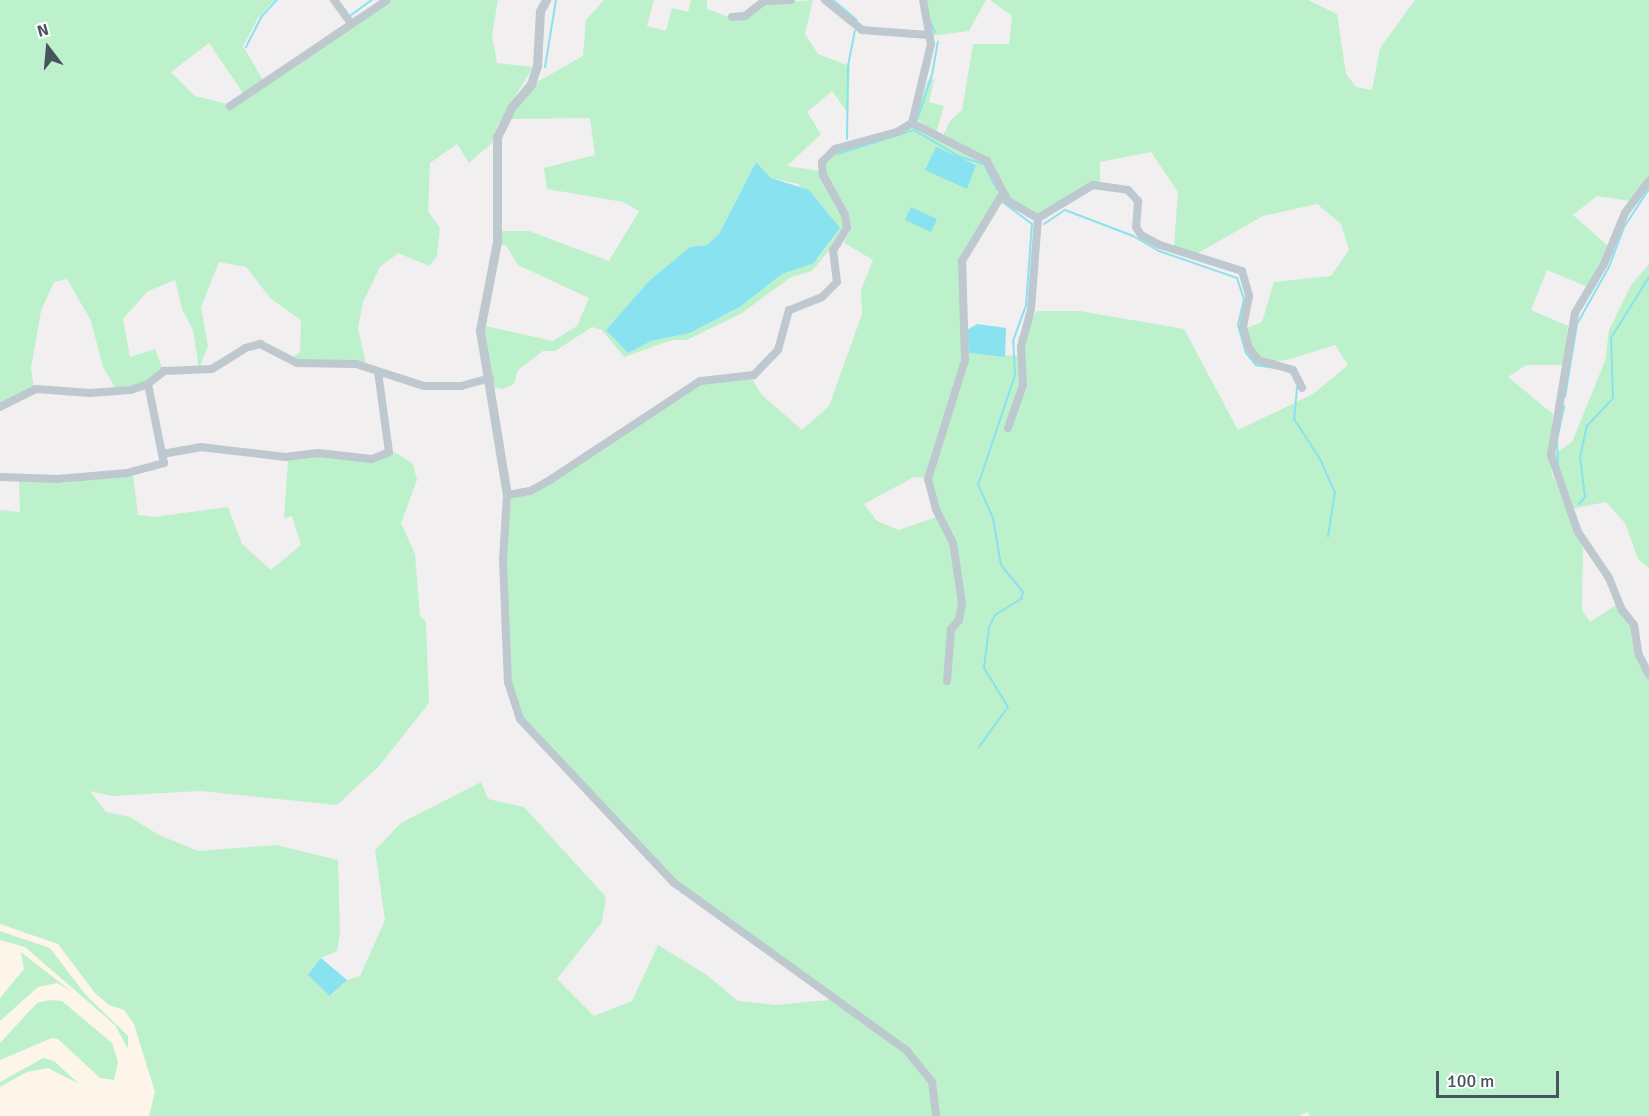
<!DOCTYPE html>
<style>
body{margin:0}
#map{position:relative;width:1649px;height:1116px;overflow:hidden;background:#f2eff0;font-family:Signika,sans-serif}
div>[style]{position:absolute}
.commercial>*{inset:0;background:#fdf5e9}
.green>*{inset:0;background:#bdf1cc}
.water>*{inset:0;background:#89e2ef}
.stream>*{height:2px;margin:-1px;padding:0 1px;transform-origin:1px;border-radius:1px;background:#89e2ef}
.minor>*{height:8px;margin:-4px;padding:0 4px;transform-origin:4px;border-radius:4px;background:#bdc8cf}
.tertiary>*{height:9px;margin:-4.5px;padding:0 4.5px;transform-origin:4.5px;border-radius:4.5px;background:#bdc8cf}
span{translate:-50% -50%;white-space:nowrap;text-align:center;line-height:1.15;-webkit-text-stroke:4.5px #fff;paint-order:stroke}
.north{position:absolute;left:18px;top:18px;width:60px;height:60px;-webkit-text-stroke:4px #fff;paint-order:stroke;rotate:344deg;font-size:16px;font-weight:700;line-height:24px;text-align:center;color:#47555e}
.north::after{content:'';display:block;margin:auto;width:21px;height:27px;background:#47555e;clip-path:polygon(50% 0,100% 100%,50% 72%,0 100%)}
.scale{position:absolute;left:1436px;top:1071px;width:123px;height:27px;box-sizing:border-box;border:3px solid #47555e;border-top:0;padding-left:8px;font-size:18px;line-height:21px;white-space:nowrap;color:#47555e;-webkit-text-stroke:4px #fff;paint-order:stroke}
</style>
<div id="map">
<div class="commercial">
<i style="clip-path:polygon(0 924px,58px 944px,95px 993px,109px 1005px,124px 1010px,134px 1024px,155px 1093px,149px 1116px,0 1116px)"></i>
</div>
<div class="green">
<i style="clip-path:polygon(0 0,275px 0,259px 16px,243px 46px,263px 80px,243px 93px,209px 43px,171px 72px,195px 96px,227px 104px,392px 0,498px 0,492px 35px,497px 63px,533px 67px,497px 126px,492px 143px,469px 163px,457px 144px,430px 163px,428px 211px,440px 228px,437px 256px,429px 266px,398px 253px,380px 267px,363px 302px,358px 328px,366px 364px,291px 359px,300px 352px,301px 320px,271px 299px,246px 267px,219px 262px,201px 307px,208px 346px,199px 369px,193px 330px,182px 309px,175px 280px,148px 291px,123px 319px,130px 357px,155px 349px,163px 370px,142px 384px,116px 389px,103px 367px,91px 321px,67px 279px,54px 282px,41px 311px,31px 368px,34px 387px,0 403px)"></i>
<i style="clip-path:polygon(evenodd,604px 0,654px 0,647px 26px,666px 31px,672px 8px,688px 12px,691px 0,707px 0,707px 9px,737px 20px,763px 4px,813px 0,805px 34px,818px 54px,850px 66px,848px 113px,832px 91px,807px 112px,821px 134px,787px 166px,820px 171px,842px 212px,844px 232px,812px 271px,791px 277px,742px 313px,687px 340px,672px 340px,624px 357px,602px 330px,592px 327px,555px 351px,543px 351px,518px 370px,514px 384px,503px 389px,492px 387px,485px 326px,553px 341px,577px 326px,589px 298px,518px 265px,506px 245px,501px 245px,501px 231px,529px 231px,609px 261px,639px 211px,623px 202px,547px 189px,544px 168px,595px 155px,590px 118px,510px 119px,537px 82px,583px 56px,586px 20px,604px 0,756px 162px,771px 178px,798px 184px,835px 235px,818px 259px,782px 274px,739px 308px,690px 333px,650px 341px,628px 353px,606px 330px,649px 281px,690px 247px,707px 245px,719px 234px,756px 162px)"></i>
<i style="clip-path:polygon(925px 0,986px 0,969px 31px,931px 36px)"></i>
<i style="clip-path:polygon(evenodd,990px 0,1308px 0,1337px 14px,1346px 74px,1356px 87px,1372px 90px,1380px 48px,1415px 0,1649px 0,1649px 178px,1630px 201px,1597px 196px,1573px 215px,1608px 246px,1588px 287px,1547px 270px,1531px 310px,1568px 326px,1564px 365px,1526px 365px,1508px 377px,1553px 414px,1549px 455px,1552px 474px,1583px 543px,1582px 610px,1590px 622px,1618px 604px,1631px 624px,1649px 678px,1649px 1116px,1310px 1116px,1307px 1112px,1299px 1116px,149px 1116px,155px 1092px,134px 1024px,124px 1010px,109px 1005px,95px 993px,58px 944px,0 924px,0 510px,20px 512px,19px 481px,61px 483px,133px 475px,138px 515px,154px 517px,228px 507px,242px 544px,271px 570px,301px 545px,292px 516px,284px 518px,288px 460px,319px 455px,366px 460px,395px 452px,413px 464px,417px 480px,401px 523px,415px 554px,420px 616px,426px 622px,429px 703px,380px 765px,337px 805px,201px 791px,112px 796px,90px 791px,106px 812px,130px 817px,159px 835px,198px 851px,276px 845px,338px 860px,340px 933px,337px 951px,321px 958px,331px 996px,347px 980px,360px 976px,385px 920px,375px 850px,401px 823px,481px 782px,488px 799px,524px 807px,606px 897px,602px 922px,557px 979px,594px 1016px,632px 1001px,658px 945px,707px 975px,738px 1001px,775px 1005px,839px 999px,673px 879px,524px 720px,511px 688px,504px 556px,509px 499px,537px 490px,566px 473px,702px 383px,752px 379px,762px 395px,802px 430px,829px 406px,862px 314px,861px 290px,873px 260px,844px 243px,850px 231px,848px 214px,824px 170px,825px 161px,839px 150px,915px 126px,958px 151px,985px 161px,1001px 194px,962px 255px,961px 314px,969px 353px,1018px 356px,1018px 338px,1037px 311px,1080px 311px,1184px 329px,1238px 430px,1313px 394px,1348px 365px,1335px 345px,1287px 360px,1264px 362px,1253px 353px,1244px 329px,1262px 322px,1274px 282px,1331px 276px,1349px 250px,1341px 224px,1317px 204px,1263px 216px,1196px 254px,1174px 246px,1178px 192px,1151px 152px,1100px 162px,1100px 182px,1089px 184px,1039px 215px,1007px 197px,989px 159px,942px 138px,950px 121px,962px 110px,973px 44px,1009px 44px,1012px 16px,990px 0,914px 477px,931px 478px,942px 515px,899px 530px,877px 521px,864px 504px,914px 477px)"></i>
<i style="clip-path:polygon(934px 79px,929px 102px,944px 106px,936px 133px,915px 118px,928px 80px)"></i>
<i style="clip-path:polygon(1649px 264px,1649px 568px,1638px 559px,1625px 523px,1606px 502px,1571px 509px,1553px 455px,1572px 442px,1605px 361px,1609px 330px,1631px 285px)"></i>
<i style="clip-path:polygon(0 931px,50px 948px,85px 994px,128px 1036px,128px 1049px,115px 1025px,25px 947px,0 940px)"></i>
<i style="clip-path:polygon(21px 952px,72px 992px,57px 983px,38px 987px,0 1021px,0 998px,24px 969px)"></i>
<i style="clip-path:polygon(49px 1000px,62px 1001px,112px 1043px,118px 1062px,114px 1080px,100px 1078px,58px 1039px,52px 1038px,0 1060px,0 1043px,37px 1003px)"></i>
<i style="clip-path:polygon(43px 1058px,54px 1061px,79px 1084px,48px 1068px,27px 1072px,0 1087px,0 1082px)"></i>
</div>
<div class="water">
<i style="clip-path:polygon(936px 147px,976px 165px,967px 189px,925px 170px)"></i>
<i style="clip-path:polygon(756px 162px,771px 178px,809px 190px,840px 228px,814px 263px,782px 274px,740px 307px,690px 333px,651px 341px,628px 353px,606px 330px,649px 281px,690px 247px,707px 245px,719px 234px)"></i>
<i style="clip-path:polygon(911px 207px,937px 219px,931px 232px,905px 220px)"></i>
<i style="clip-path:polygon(977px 324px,1006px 328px,1005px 357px,969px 353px,967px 330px)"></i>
<i style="clip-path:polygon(321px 958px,347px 980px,330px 996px,308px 975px)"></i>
</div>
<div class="stream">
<i style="left:833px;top:0;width:31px;rotate:40deg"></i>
<i style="left:351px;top:15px;width:26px;rotate:-36deg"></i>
<i style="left:930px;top:21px;width:12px;rotate:66deg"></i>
<i style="left:246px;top:47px;width:34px;rotate:-63deg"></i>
<i style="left:261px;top:17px;width:23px;rotate:-47deg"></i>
<i style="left:545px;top:67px;width:68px;rotate:-80.7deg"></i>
<i style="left:917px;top:120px;width:47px;rotate:-71.6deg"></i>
<i style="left:932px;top:75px;width:34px;rotate:-80deg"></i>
<i style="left:847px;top:139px;width:73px;rotate:-89.2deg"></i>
<i style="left:848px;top:66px;width:36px;rotate:-79deg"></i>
<i style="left:837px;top:154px;width:81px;rotate:-17.3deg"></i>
<i style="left:914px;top:130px;width:53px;rotate:30.4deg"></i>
<i style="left:960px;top:157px;width:25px;rotate:16deg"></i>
<i style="left:984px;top:164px;width:29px;rotate:63deg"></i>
<i style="left:1044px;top:224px;width:25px;rotate:-34deg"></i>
<i style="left:1065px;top:210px;width:73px;rotate:20.9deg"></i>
<i style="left:1133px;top:236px;width:30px;rotate:30deg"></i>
<i style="left:1159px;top:251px;width:83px;rotate:19.1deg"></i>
<i style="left:1237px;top:278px;width:22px;rotate:72deg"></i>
<i style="left:1244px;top:299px;width:27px;rotate:103deg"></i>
<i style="left:1238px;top:325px;width:29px;rotate:74deg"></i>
<i style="left:1246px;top:353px;width:16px;rotate:50deg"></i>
<i style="left:1256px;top:365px;width:18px;rotate:9deg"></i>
<i style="left:1297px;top:387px;width:32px;rotate:95deg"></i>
<i style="left:1294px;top:419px;width:48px;rotate:57deg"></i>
<i style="left:1320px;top:459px;width:36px;rotate:66deg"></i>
<i style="left:1335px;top:492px;width:45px;rotate:99deg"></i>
<i style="left:1565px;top:397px;width:74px;rotate:-80.7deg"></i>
<i style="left:1577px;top:324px;width:65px;rotate:-60.7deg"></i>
<i style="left:1609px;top:267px;width:43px;rotate:-69.4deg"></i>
<i style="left:1624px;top:227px;width:45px;rotate:-56.7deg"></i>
<i style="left:1558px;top:466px;width:26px;rotate:-92deg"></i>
<i style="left:1557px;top:440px;width:35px;rotate:-78deg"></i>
<i style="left:1579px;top:504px;width:9px;rotate:-49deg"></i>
<i style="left:1585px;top:497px;width:39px;rotate:-97deg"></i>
<i style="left:1580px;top:458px;width:33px;rotate:-78deg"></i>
<i style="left:1587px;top:426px;width:38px;rotate:-47deg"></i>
<i style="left:1613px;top:398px;width:60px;rotate:-91.9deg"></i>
<i style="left:1611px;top:338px;width:72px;rotate:-58.1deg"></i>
<i style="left:979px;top:747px;width:49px;rotate:-54.1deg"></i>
<i style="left:1008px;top:707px;width:46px;rotate:-121.6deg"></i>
<i style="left:984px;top:668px;width:41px;rotate:-83deg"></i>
<i style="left:989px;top:627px;width:13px;rotate:-63deg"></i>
<i style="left:995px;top:615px;width:31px;rotate:-32deg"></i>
<i style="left:1021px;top:599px;width:7px;rotate:-74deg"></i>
<i style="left:1023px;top:592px;width:35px;rotate:-129deg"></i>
<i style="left:1001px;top:565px;width:48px;rotate:-99.7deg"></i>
<i style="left:993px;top:518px;width:36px;rotate:-114deg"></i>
<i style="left:978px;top:485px;width:116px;rotate:-71.4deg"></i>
<i style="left:1015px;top:375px;width:34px;rotate:-93deg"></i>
<i style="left:1013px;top:341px;width:38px;rotate:-70deg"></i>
<i style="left:1026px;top:305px;width:81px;rotate:-85.8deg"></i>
<i style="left:1032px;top:224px;width:38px;rotate:-143deg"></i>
</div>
<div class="minor">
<i style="left:334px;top:0;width:29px;rotate:54deg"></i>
<i style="left:825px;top:0;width:48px;rotate:39deg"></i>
<i style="left:862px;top:30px;width:66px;rotate:4.3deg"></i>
<i style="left:923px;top:0;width:45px;rotate:79.7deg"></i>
<i style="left:931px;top:44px;width:81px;rotate:103.5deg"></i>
<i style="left:912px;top:123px;width:17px;rotate:149deg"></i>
<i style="left:897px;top:132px;width:64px;rotate:164.7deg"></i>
<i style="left:835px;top:149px;width:18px;rotate:135deg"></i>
<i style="left:822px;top:162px;width:13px;rotate:86deg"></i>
<i style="left:823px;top:175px;width:46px;rotate:61.2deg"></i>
<i style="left:845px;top:215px;width:13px;rotate:81deg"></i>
<i style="left:847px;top:228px;width:26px;rotate:122deg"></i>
<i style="left:833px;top:250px;width:32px;rotate:83deg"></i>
<i style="left:837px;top:282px;width:21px;rotate:135deg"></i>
<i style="left:822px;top:297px;width:35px;rotate:158deg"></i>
<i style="left:789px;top:310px;width:41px;rotate:105.4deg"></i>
<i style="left:778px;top:350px;width:35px;rotate:134deg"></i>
<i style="left:754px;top:375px;width:54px;rotate:173.7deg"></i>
<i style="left:700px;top:381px;width:180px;rotate:146.6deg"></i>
<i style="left:550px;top:480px;width:23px;rotate:151deg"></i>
<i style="left:530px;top:491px;width:23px;rotate:170deg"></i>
<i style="left:507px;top:495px;width:65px;rotate:93.5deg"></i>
<i style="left:503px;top:560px;width:122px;rotate:87.7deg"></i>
<i style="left:508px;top:682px;width:39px;rotate:72deg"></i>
<i style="left:520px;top:719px;width:224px;rotate:46.8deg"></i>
<i style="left:673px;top:882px;width:289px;rotate:35.8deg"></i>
<i style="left:907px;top:1051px;width:40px;rotate:51deg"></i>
<i style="left:932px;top:1082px;width:34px;rotate:83deg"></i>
<i style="left:732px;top:17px;width:13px;rotate:-4deg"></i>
<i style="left:745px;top:16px;width:24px;rotate:-38deg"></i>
<i style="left:764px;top:1px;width:27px;rotate:-2deg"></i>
<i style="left:230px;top:106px;width:189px;rotate:-34deg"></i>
<i style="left:912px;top:123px;width:84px;rotate:26.9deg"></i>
<i style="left:987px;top:161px;width:45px;rotate:62.3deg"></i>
<i style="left:1008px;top:201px;width:34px;rotate:30deg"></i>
<i style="left:1038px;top:218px;width:64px;rotate:-31deg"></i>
<i style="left:1093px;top:185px;width:35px;rotate:8deg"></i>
<i style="left:1128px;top:190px;width:15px;rotate:48deg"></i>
<i style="left:1138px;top:201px;width:26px;rotate:94deg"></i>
<i style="left:1136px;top:227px;width:9px;rotate:58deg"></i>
<i style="left:1141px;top:235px;width:21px;rotate:28deg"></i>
<i style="left:1160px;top:245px;width:86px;rotate:17.6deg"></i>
<i style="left:1242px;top:271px;width:26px;rotate:74deg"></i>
<i style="left:1249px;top:296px;width:32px;rotate:101deg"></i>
<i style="left:1243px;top:327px;width:22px;rotate:74deg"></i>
<i style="left:1249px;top:348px;width:15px;rotate:53deg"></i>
<i style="left:1258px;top:360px;width:36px;rotate:16deg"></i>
<i style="left:1293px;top:370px;width:20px;rotate:63deg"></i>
<i style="left:1649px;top:181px;width:40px;rotate:127deg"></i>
<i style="left:1625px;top:213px;width:55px;rotate:112.4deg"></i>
<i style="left:1604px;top:264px;width:57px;rotate:120.6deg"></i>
<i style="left:1575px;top:313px;width:144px;rotate:99.6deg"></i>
<i style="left:1551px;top:455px;width:82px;rotate:70.7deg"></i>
<i style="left:1578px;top:532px;width:55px;rotate:56deg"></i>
<i style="left:1609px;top:578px;width:35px;rotate:68deg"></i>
<i style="left:1622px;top:610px;width:19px;rotate:51deg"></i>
<i style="left:1634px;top:625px;width:30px;rotate:81deg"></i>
<i style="left:1639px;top:655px;width:22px;rotate:63deg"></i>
<i style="left:148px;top:384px;width:71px;rotate:78.7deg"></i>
<i style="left:162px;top:454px;width:39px;rotate:-10deg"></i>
<i style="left:200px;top:447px;width:86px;rotate:6.7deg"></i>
<i style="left:285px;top:457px;width:33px;rotate:-7deg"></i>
<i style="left:318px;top:453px;width:54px;rotate:6.3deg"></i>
<i style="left:372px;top:459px;width:18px;rotate:-22deg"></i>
<i style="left:389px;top:452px;width:81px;rotate:-97.8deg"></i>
<i style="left:0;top:407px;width:40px;rotate:-26.6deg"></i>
<i style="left:36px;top:389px;width:54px;rotate:4.2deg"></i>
<i style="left:90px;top:393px;width:41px;rotate:-4.2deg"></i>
<i style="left:131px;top:390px;width:18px;rotate:-19deg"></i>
<i style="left:148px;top:384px;width:21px;rotate:-39deg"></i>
<i style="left:164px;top:371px;width:48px;rotate:-2.4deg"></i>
<i style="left:212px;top:369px;width:39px;rotate:-32deg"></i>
<i style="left:245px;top:348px;width:16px;rotate:-15deg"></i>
<i style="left:260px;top:344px;width:42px;rotate:27.2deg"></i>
<i style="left:297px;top:363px;width:59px;rotate:1deg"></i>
<i style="left:356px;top:364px;width:71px;rotate:17.9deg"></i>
<i style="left:424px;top:386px;width:37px"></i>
<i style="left:461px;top:386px;width:30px;rotate:-15deg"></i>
<i style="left:1008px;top:428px;width:46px;rotate:-70.8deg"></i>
<i style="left:1023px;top:385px;width:38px;rotate:-93deg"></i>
<i style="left:1021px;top:347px;width:39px;rotate:-75deg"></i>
<i style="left:1031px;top:309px;width:91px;rotate:-85.6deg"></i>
<i style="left:0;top:477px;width:58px;rotate:2deg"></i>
<i style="left:58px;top:479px;width:69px;rotate:-5deg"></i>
<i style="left:127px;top:473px;width:38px;rotate:-15deg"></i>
<i style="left:164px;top:463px;width:9px;rotate:-103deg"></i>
<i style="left:947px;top:681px;width:52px;rotate:-85.6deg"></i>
<i style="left:951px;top:629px;width:12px;rotate:-48deg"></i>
<i style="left:959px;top:620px;width:17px;rotate:-80deg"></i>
<i style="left:962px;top:603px;width:61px;rotate:-98.5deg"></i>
<i style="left:953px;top:543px;width:38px;rotate:-117deg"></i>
<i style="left:936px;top:509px;width:31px;rotate:-105deg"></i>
<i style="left:928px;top:479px;width:125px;rotate:-72.7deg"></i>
<i style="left:965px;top:360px;width:99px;rotate:-91.7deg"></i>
<i style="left:962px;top:261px;width:79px;rotate:-58.9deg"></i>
</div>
<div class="tertiary">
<i style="left:507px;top:495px;width:167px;rotate:-99.3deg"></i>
<i style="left:480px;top:330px;width:90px;rotate:-79.1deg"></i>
<i style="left:497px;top:242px;width:105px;rotate:-90deg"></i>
<i style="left:497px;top:137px;width:32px;rotate:-64deg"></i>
<i style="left:511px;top:108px;width:31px;rotate:-50deg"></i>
<i style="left:531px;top:84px;width:19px;rotate:-72deg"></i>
<i style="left:537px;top:66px;width:55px;rotate:-86.9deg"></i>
<i style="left:540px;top:11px;width:13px;rotate:-61deg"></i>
</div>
<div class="north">N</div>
<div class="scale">100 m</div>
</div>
